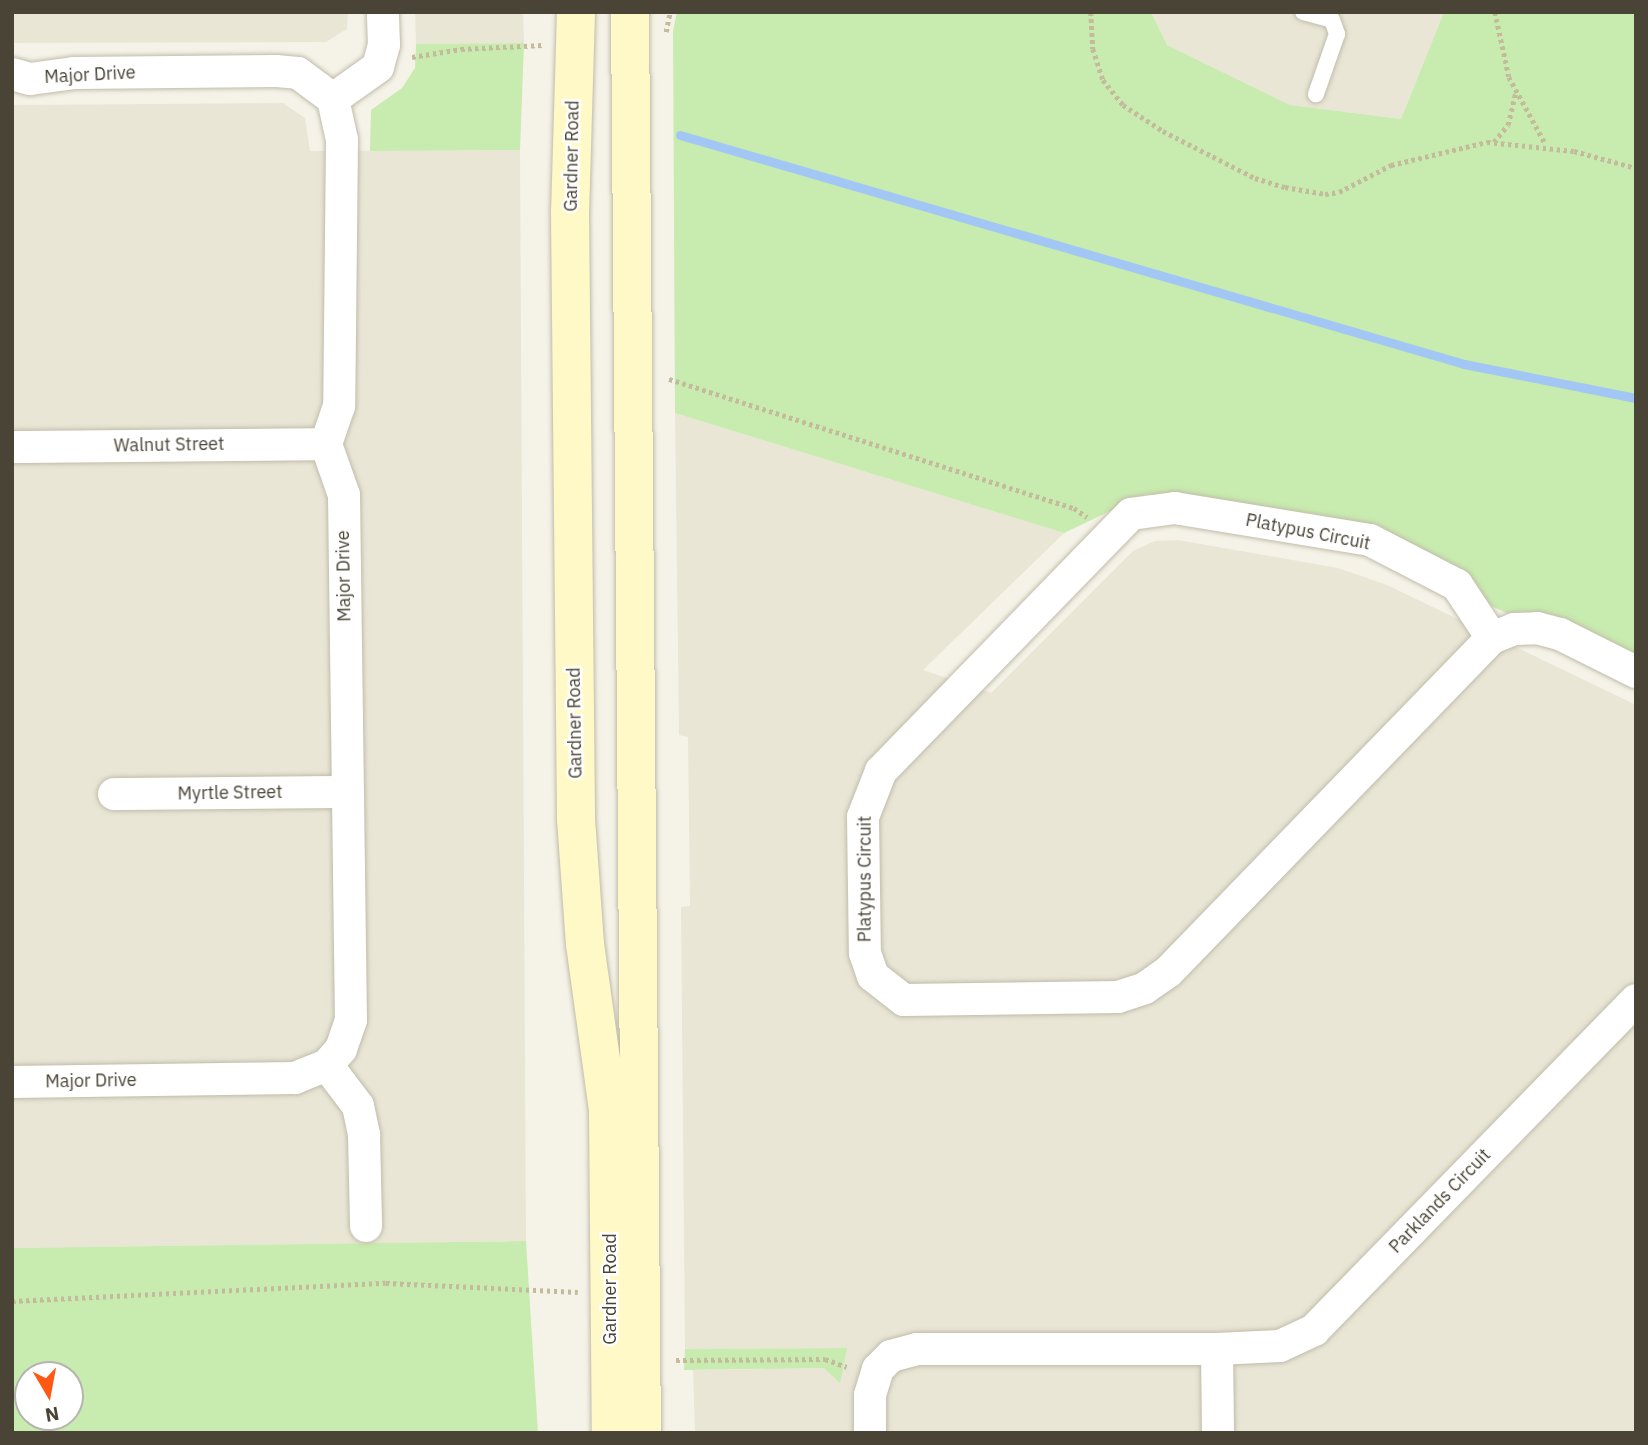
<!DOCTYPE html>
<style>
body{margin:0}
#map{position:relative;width:1648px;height:1445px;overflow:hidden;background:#f5f3e8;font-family:"IBM Plex Sans",sans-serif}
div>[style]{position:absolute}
.residential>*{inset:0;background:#e9e6d6}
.green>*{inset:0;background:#c8ebaf}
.stream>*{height:9px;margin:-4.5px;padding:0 4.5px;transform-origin:4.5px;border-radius:4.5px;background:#a2c7f4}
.path>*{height:4.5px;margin-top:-2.25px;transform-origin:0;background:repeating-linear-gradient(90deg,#c3bb9b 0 3.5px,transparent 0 7px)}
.roads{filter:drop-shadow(0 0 2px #c1bcaa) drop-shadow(0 0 2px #c1bcaa)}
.lane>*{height:16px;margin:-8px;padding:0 8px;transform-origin:8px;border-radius:8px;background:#fff}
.street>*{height:32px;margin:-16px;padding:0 16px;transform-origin:16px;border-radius:16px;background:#fff}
.secondary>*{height:38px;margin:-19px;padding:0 19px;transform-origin:19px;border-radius:19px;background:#fff9c8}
span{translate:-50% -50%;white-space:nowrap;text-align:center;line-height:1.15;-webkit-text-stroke:5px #fff;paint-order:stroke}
.street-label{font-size:18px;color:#494436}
.frame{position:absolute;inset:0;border:14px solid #494436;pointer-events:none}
.north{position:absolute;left:14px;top:1361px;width:70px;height:70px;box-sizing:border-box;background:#fff;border:2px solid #b6b4af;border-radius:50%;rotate:170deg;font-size:19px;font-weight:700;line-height:28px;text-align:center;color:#494436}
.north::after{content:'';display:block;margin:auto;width:24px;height:32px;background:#ff5815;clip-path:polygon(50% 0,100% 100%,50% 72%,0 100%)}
</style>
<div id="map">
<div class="residential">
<i style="clip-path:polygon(12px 12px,348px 12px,347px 29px,326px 42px,12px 43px)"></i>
<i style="clip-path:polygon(415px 12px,523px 12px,524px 43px,416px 44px)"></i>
<i style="clip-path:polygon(1151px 12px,1444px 12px,1401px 119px,1290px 105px,1167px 45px)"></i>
<i style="clip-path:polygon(283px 103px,305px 118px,310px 151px,520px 150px,526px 1241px,12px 1248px,12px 105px)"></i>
<i style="clip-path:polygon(675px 413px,1064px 533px,923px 670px,991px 693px,1133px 551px,1155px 541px,1178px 540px,1338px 568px,1387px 585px,1636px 705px,1636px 1433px,695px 1433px,693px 1370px,824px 1368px,847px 1348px,685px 1349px,681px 907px,690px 906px,688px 737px,679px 735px)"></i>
</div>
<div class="green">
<i style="clip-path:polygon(677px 12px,1151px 12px,1167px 45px,1290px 105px,1401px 119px,1444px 12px,1636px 12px,1636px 656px,1554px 615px,1507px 613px,1491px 606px,1461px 569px,1360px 524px,1146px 494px,1064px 533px,675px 413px,673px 31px)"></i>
<i style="clip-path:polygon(524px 43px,520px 150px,370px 151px,371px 110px,402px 88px,415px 68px,416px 44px)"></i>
<i style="clip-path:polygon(evenodd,526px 1241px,538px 1433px,12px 1433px,12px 1248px,526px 1241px,70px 1375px,70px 1417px,28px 1417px,28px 1375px,70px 1375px)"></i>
<i style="clip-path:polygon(847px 1348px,840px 1383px,824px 1368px,684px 1370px,685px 1349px)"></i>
</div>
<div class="stream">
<i style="left:680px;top:135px;width:817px;rotate:16.28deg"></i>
<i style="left:1464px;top:364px;width:175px;rotate:11.2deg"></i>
</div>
<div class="path">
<i style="left:1091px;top:12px;width:37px;rotate:87deg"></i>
<i style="left:1093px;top:49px;width:33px;rotate:72deg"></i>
<i style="left:1103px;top:80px;width:32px;rotate:51deg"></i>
<i style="left:1123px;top:105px;width:48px;rotate:33deg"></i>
<i style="left:1163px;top:131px;width:103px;rotate:27.1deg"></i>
<i style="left:1255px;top:178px;width:31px;rotate:17deg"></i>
<i style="left:1285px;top:187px;width:41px;rotate:9.9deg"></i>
<i style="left:1325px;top:194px;width:14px;rotate:-8deg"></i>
<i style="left:1339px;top:192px;width:59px;rotate:-27.4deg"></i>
<i style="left:1391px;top:165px;width:99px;rotate:-13.5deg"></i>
<i style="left:1487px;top:142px;width:87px;rotate:5.9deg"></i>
<i style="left:1574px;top:151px;width:64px;rotate:15.3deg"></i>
<i style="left:1495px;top:12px;width:66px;rotate:77.8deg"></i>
<i style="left:1509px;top:77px;width:77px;rotate:61.4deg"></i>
<i style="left:666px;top:32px;width:20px;rotate:-79deg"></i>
<i style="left:412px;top:57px;width:50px;rotate:-9.3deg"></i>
<i style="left:461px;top:49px;width:81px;rotate:-2.8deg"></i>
<i style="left:1494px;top:142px;width:22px;rotate:-51deg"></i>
<i style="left:1508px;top:125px;width:32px;rotate:-77deg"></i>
<i style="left:669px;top:379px;width:425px;rotate:17.7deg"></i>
<i style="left:1074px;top:508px;width:16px;rotate:35deg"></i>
<i style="left:12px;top:1301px;width:374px;rotate:-2.8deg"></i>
<i style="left:386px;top:1283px;width:192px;rotate:2.7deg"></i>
<i style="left:676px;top:1360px;width:149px;rotate:-0.4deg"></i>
<i style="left:825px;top:1359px;width:23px;rotate:20deg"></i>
</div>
<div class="roads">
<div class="lane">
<i style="left:1303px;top:12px;width:30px;rotate:15deg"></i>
<i style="left:1332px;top:20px;width:15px;rotate:70deg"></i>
<i style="left:1337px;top:34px;width:64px;rotate:109.3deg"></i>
</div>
<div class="street">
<i style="left:12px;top:74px;width:19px;rotate:16deg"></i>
<i style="left:30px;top:79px;width:44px;rotate:-7.8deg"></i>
<i style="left:74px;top:73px;width:202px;rotate:-0.6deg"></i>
<i style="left:276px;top:71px;width:22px;rotate:5deg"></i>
<i style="left:298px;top:73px;width:44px;rotate:36.6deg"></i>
<i style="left:333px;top:99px;width:42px;rotate:77.6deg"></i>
<i style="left:342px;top:140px;width:266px;rotate:90.6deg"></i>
<i style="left:339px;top:406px;width:40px;rotate:108.9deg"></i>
<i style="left:326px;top:444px;width:54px;rotate:70.6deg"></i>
<i style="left:344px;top:495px;width:525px;rotate:89.24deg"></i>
<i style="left:351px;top:1020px;width:31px;rotate:109deg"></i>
<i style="left:341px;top:1049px;width:21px;rotate:131deg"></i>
<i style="left:327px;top:1065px;width:35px;rotate:158deg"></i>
<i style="left:295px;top:1078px;width:283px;rotate:179.2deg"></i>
<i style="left:333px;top:99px;width:55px;rotate:-35.4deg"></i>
<i style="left:378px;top:67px;width:23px;rotate:-75deg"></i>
<i style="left:384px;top:45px;width:33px;rotate:-92deg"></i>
<i style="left:12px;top:447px;width:314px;rotate:-0.5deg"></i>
<i style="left:1492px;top:638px;width:64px;rotate:-123.4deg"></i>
<i style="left:1457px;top:585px;width:98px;rotate:-152.7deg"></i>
<i style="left:1370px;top:540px;width:198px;rotate:-170.7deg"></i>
<i style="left:1175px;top:508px;width:44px;rotate:172.2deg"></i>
<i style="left:1131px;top:514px;width:359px;rotate:134.2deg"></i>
<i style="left:881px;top:771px;width:49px;rotate:111.4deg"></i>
<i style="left:863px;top:817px;width:136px;rotate:89.2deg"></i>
<i style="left:865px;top:953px;width:24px;rotate:71deg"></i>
<i style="left:873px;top:976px;width:39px;rotate:38deg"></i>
<i style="left:904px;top:1000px;width:214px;rotate:-0.8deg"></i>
<i style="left:1118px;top:997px;width:28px;rotate:-18deg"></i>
<i style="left:1145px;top:988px;width:28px;rotate:-35deg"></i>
<i style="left:1168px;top:972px;width:465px;rotate:-45.9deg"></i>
<i style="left:1492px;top:638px;width:24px;rotate:-22deg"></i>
<i style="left:1514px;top:629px;width:23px;rotate:-2deg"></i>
<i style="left:1537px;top:628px;width:24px;rotate:15deg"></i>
<i style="left:1560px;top:634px;width:85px;rotate:26.6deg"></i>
<i style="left:114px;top:794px;width:233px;rotate:-0.5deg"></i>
<i style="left:327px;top:1065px;width:51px;rotate:52.9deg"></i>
<i style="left:358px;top:1106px;width:30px;rotate:78deg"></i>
<i style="left:364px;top:1135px;width:91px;rotate:88.7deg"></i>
<i style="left:1217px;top:1349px;width:84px;rotate:89.3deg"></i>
<i style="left:870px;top:1433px;width:38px;rotate:-90deg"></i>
<i style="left:870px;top:1395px;width:27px;rotate:-73deg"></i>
<i style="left:878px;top:1369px;width:18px;rotate:-45deg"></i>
<i style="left:891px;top:1356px;width:27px;rotate:-15deg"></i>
<i style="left:917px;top:1349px;width:300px"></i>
<i style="left:1217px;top:1349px;width:63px;rotate:-2.7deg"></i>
<i style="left:1280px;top:1346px;width:38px;rotate:-25deg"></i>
<i style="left:1314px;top:1330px;width:461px;rotate:-45.7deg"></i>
</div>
<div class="secondary">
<i style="left:576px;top:12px;width:200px;rotate:91.7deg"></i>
<i style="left:570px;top:212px;width:607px;rotate:89.43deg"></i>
<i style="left:576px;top:819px;width:125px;rotate:85.9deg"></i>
<i style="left:585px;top:944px;width:168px;rotate:82.1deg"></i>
<i style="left:608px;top:1110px;width:323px;rotate:89.5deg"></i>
<i style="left:630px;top:12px;width:1421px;rotate:89.52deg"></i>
</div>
</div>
<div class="street-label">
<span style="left:90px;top:75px;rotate:-3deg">Major Drive</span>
<span style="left:572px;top:156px;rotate:-89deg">Gardner Road</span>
<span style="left:169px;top:445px;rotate:-1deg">Walnut Street</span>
<span style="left:1308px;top:532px;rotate:11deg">Platypus Circuit</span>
<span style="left:344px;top:576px;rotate:-91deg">Major Drive</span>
<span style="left:575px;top:723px;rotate:-91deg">Gardner Road</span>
<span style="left:230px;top:793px;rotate:-1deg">Myrtle Street</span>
<span style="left:865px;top:879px;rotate:-90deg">Platypus Circuit</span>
<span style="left:91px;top:1081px;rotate:-1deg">Major Drive</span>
<span style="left:1440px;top:1201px;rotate:-46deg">Parklands Circuit</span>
<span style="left:610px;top:1289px;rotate:-90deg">Gardner Road</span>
</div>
<div class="frame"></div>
<div class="north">N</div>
</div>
